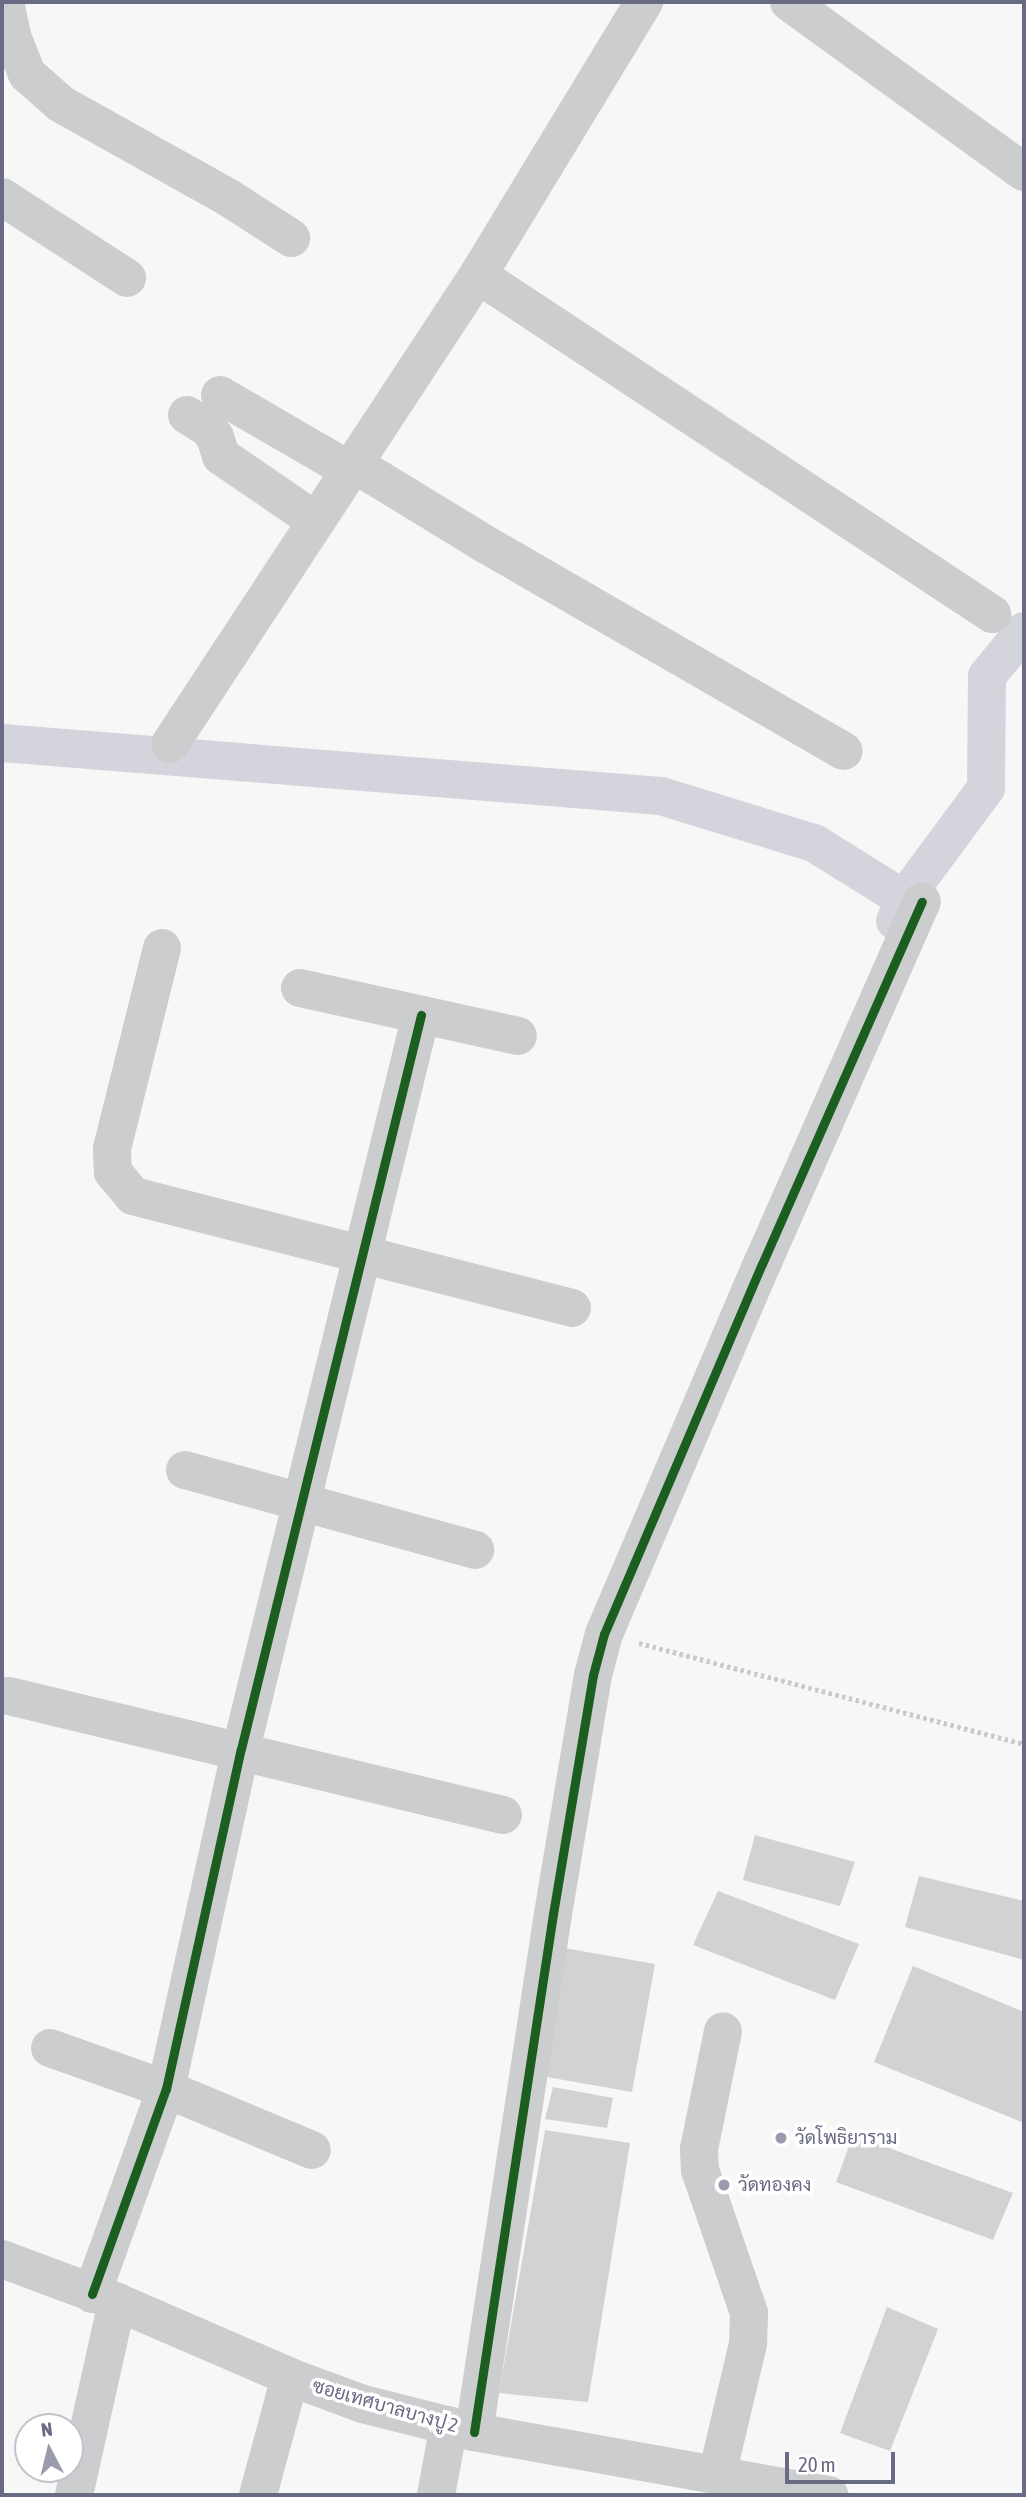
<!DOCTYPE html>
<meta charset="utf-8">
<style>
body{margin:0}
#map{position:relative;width:1026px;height:2497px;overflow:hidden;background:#f6f7f6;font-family:"Asap Condensed",Sarabun,sans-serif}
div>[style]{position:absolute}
.canal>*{height:38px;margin:-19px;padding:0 19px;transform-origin:19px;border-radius:19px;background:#d4d5dc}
.building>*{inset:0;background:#d2d2d4}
.path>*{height:4.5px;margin-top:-2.25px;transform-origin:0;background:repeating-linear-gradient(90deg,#cacacc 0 3.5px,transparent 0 7px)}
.minor>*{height:38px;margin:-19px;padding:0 19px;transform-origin:19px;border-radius:19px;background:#cccdcf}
.cycleway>*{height:9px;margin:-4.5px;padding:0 4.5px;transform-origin:4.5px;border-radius:4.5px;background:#1b5e20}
.dots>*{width:19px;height:19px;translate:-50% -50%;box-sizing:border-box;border:4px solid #fff;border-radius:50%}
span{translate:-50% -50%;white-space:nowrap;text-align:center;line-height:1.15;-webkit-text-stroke:7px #fff;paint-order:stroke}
.poi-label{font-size:19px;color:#696a84}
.left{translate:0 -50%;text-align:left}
.street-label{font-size:19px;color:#696a84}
.frame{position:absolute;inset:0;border:4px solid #696a84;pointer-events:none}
.north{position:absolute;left:14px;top:2413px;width:70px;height:70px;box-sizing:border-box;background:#fff;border:2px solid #c3c3ce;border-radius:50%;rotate:353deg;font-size:19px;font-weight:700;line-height:28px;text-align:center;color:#696a84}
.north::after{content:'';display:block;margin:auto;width:24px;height:32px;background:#9a9bac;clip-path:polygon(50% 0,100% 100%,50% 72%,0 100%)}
.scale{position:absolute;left:785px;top:2452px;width:110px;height:32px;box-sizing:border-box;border:4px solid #696a84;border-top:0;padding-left:9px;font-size:21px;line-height:24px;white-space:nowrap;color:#696a84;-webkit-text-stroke:5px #fff;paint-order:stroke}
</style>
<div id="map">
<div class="canal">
<i style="left:2px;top:743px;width:661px;rotate:4.6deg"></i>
<i style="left:661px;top:796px;width:160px;rotate:17.1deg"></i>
<i style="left:814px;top:843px;width:106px;rotate:31.9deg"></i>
<i style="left:895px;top:921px;width:24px;rotate:-68deg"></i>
<i style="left:904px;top:899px;width:138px;rotate:-53.5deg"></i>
<i style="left:986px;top:788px;width:112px;rotate:-89.5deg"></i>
<i style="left:987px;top:676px;width:58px;rotate:-50.6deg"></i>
</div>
<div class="building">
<i style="clip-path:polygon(755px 1835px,855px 1862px,840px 1906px,743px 1880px)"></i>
<i style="clip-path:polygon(919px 1876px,1024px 1901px,1024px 1960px,905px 1927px)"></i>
<i style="clip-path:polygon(718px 1891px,859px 1944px,835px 2000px,693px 1945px)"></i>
<i style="clip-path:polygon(564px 1948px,655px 1964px,632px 2092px,541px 2076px)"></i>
<i style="clip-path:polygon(913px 1966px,1024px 2012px,1024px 2123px,874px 2062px)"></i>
<i style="clip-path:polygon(553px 2087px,613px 2098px,607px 2128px,545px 2119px)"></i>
<i style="clip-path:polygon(545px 2130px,630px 2143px,588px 2402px,499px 2393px)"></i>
<i style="clip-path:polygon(853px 2135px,1013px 2193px,993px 2240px,836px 2182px)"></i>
<i style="clip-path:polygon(887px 2307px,938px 2329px,890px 2451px,840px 2433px)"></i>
</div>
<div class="path">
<i style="left:639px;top:1643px;width:398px;rotate:14.7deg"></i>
</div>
<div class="minor">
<i style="left:5px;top:2px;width:35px;rotate:78deg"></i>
<i style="left:12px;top:36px;width:41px;rotate:68.5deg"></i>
<i style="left:27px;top:74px;width:45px;rotate:41.4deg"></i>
<i style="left:61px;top:104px;width:193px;rotate:29.2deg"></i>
<i style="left:229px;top:198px;width:74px;rotate:32.8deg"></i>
<i style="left:789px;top:2px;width:290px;rotate:35.9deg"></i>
<i style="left:2px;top:197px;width:149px;rotate:32.9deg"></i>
<i style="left:478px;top:275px;width:616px;rotate:33.41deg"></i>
<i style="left:220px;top:395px;width:149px;rotate:30.2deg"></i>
<i style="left:187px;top:415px;width:25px;rotate:32deg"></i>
<i style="left:208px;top:428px;width:11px;rotate:52deg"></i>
<i style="left:215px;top:437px;width:20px;rotate:72deg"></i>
<i style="left:221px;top:456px;width:115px;rotate:34.4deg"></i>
<i style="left:354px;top:464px;width:153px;rotate:31.4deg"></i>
<i style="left:485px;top:544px;width:414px;rotate:30deg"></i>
<i style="left:170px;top:744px;width:561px;rotate:-56.71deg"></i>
<i style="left:478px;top:275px;width:320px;rotate:-58.7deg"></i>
<i style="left:162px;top:948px;width:207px;rotate:104deg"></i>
<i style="left:112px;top:1149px;width:23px;rotate:88deg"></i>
<i style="left:113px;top:1172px;width:31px;rotate:50deg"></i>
<i style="left:133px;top:1196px;width:453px;rotate:14.3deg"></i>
<i style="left:300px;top:988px;width:223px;rotate:12.4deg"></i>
<i style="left:185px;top:1470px;width:301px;rotate:15.4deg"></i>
<i style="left:9px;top:1696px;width:508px;rotate:13.54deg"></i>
<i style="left:50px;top:2048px;width:123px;rotate:19.5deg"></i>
<i style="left:166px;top:2089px;width:158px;rotate:22.7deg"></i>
<i style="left:2px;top:2259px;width:123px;rotate:20.5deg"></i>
<i style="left:117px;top:2302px;width:189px;rotate:23.4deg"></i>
<i style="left:290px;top:2377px;width:78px;rotate:20.3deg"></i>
<i style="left:363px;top:2404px;width:114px;rotate:14.2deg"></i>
<i style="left:474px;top:2432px;width:361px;rotate:10.1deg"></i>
<i style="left:92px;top:2294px;width:218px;rotate:-70.2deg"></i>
<i style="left:166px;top:2089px;width:348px;rotate:-77.6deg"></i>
<i style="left:241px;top:1749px;width:756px;rotate:-76.22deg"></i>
<i style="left:474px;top:2432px;width:524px;rotate:-81.33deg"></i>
<i style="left:553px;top:1914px;width:242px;rotate:-80.5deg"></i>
<i style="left:593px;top:1675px;width:42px;rotate:-75deg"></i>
<i style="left:604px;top:1634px;width:402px;rotate:-66.9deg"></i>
<i style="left:762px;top:1264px;width:396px;rotate:-66.2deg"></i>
<i style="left:717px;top:2475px;width:135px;rotate:-76.7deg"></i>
<i style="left:748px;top:2344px;width:31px;rotate:-88deg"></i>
<i style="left:749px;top:2313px;width:151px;rotate:-108.9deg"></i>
<i style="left:700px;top:2170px;width:21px;rotate:-93deg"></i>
<i style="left:699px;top:2149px;width:120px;rotate:-78.5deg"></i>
<i style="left:74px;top:2495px;width:198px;rotate:-77.4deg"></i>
<i style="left:258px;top:2495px;width:122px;rotate:-74.8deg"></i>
<i style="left:436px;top:2495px;width:71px;rotate:-79.5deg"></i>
</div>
<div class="cycleway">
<i style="left:92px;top:2294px;width:218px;rotate:-70.2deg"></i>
<i style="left:166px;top:2089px;width:348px;rotate:-77.6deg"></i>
<i style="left:241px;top:1749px;width:756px;rotate:-76.22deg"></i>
<i style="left:474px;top:2432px;width:524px;rotate:-81.33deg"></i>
<i style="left:553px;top:1914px;width:242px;rotate:-80.5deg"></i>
<i style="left:593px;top:1675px;width:42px;rotate:-75deg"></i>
<i style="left:604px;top:1634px;width:402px;rotate:-66.9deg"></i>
<i style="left:762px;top:1264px;width:396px;rotate:-66.2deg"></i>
</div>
<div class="dots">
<i style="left:781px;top:2138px;background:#9a9bac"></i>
<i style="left:724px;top:2185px;background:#9a9bac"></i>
</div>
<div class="poi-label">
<span class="left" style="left:795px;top:2138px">วัดโพธิยาราม</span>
<span class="left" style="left:738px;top:2185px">วัดทองคง</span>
</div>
<div class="street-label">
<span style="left:385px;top:2406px;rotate:16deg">ซอยเทศบาลบางปู 2</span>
</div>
<div class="frame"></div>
<div class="north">N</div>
<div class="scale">20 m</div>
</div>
